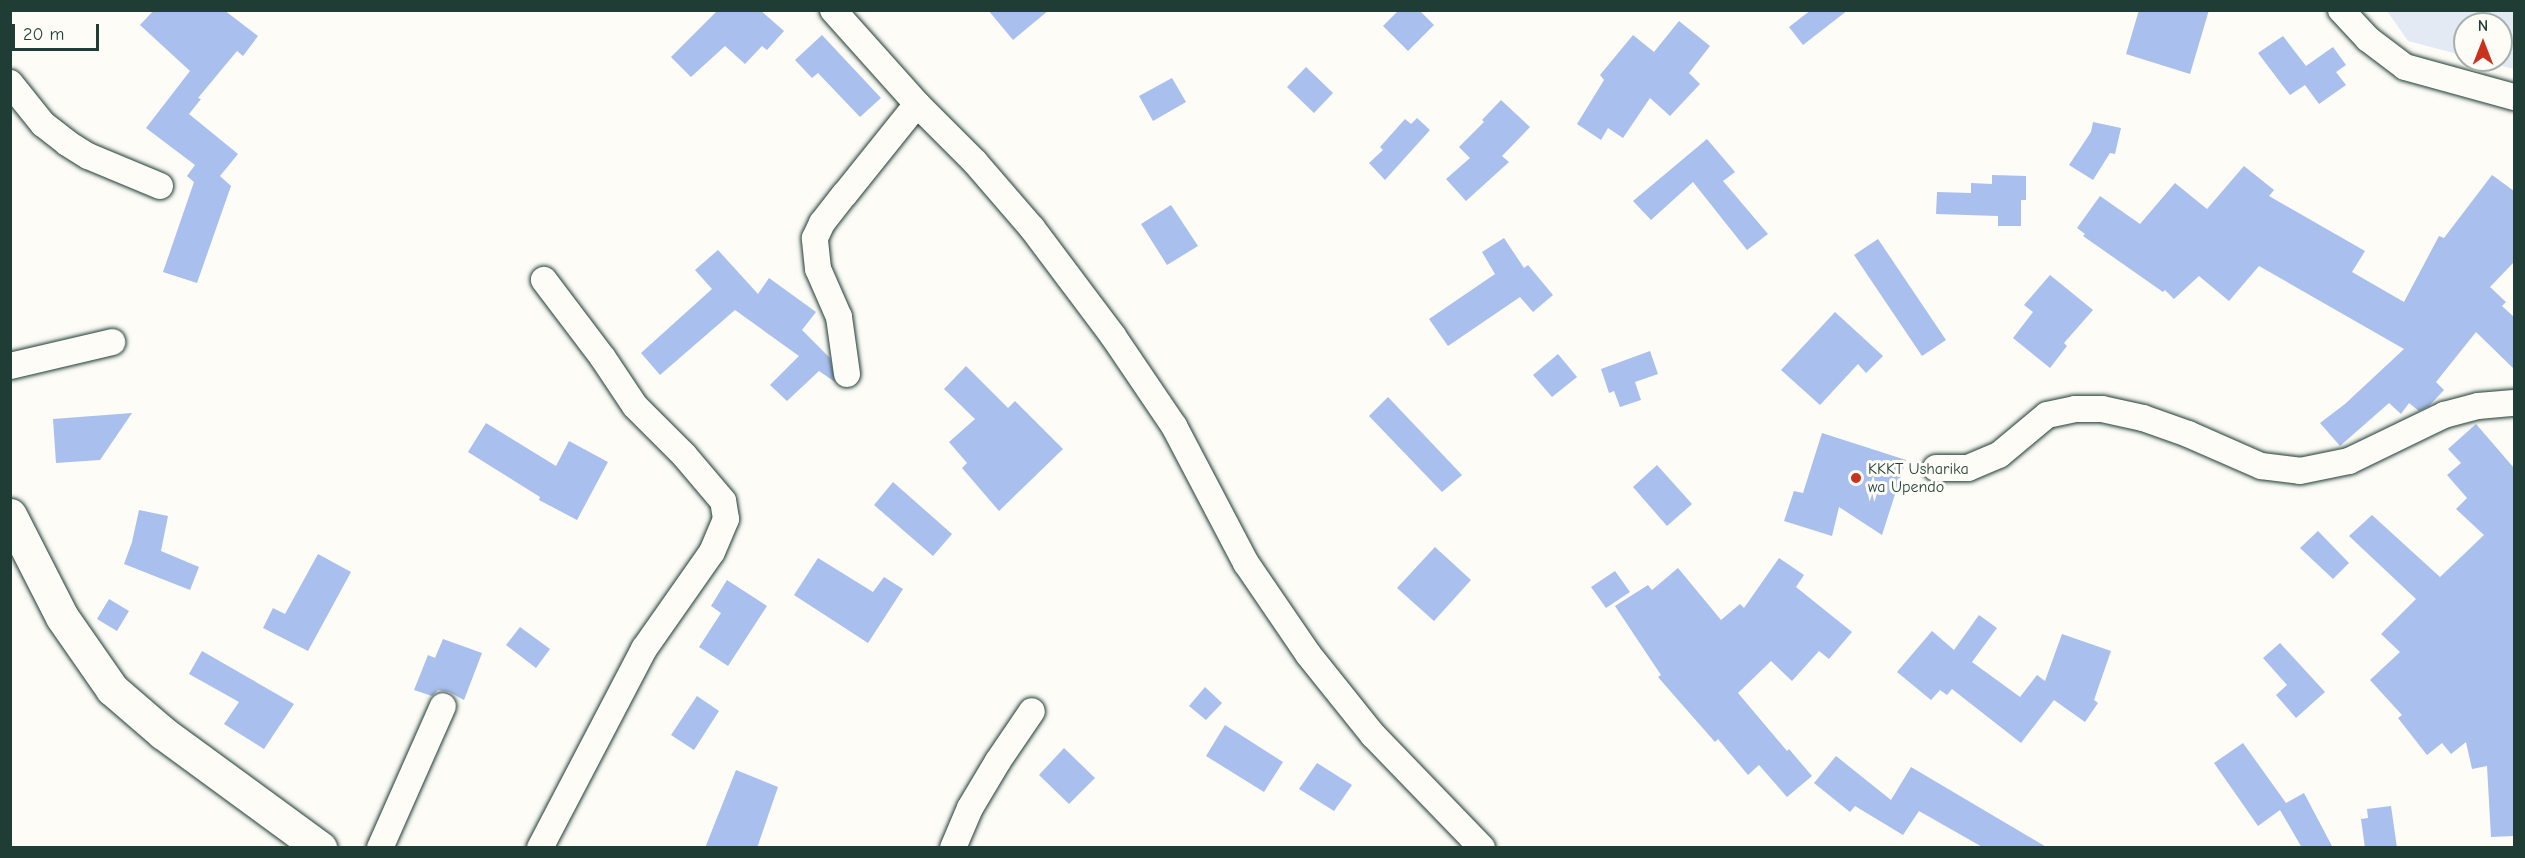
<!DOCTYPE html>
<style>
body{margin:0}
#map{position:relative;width:2525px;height:858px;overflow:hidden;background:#fdfcf7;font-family:"Comic Neue",sans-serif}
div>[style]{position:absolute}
.built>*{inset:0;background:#e4eaf4}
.building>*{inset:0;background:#a9bfed}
.roads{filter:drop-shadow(0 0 2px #1f3d34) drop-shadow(0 0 2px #1f3d34)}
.street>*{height:26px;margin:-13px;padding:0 13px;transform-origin:13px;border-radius:13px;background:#fdfcf7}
.secondary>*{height:33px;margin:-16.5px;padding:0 16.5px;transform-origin:16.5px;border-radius:16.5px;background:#fdfcf7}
.dots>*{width:16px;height:16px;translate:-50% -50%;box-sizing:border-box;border:3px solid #fdfcf7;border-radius:50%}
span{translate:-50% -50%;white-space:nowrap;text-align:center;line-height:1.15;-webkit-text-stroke:6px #fdfcf7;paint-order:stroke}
.poi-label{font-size:16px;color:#1f3d34}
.left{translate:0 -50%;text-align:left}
.frame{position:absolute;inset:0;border:12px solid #1f3d34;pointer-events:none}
.north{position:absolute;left:2453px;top:12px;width:60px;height:60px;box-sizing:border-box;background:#fdfcf7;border:2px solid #a4b0a9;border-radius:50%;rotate:0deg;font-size:16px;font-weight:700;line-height:24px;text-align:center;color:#1f3d34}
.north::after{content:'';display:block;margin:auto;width:21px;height:27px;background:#c8321e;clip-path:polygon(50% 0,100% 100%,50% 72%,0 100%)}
.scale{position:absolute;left:12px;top:24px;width:87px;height:27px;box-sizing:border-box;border:3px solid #1f3d34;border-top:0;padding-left:8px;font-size:18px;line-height:21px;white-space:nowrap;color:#1f3d34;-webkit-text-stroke:4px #fdfcf7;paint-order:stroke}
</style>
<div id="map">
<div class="built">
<i style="clip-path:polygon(2387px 11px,2514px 11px,2514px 69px,2479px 60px,2501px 60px,2501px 24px,2465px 24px,2465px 56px,2408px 41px)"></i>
</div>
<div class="building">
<i style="clip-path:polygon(154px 10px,224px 10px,258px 36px,243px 56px,237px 51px,198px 98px,201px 99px,189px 114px,238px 154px,220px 176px,231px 186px,197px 283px,163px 272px,194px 182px,187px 176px,195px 165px,146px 128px,190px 71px,140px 25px)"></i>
<i style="clip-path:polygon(718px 10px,760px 10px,784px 31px,767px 50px,762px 46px,745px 64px,725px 46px,691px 77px,671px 57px)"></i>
<i style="clip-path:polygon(988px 10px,1049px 10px,1013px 40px)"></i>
<i style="clip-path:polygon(1399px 10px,1419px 10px,1434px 25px,1408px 51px,1383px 26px)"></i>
<i style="clip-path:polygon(1811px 10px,1848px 10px,1803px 45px,1789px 27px)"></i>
<i style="clip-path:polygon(2139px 10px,2209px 10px,2190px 74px,2126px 54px)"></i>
<i style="clip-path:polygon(1679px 21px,1710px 46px,1689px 73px,1700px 84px,1670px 116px,1650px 98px,1623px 138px,1608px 128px,1601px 140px,1577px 124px,1604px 80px,1600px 75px,1633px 35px,1654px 52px)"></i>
<i style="clip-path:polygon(822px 35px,881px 98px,860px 117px,818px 73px,812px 78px,795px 60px)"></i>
<i style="clip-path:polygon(2283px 36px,2306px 66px,2333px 47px,2346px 65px,2336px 72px,2346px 85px,2319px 104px,2305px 85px,2290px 95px,2258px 53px)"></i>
<i style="clip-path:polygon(1306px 67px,1333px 93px,1314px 113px,1287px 87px)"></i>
<i style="clip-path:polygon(1172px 78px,1186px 102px,1153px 121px,1139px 96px)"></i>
<i style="clip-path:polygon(1501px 100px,1530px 127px,1502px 156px,1509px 162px,1466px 201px,1446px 179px,1470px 158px,1459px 147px,1484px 122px,1482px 120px)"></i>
<i style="clip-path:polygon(1417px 118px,1430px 130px,1385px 180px,1369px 163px,1383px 150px,1380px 147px,1405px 119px,1411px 124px)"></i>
<i style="clip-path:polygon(2093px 122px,2121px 128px,2115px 154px,2110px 153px,2093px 180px,2069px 165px,2091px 132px)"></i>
<i style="clip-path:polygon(1707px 139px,1735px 172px,1723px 181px,1768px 234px,1747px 250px,1693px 182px,1651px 220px,1633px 201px)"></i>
<i style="clip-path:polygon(2244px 166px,2274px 190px,2269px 196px,2365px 251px,2352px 272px,2404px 302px,2439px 236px,2444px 238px,2492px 175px,2514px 191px,2514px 262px,2490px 287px,2506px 302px,2502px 306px,2514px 317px,2514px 369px,2476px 332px,2436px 382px,2444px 390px,2429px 406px,2419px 411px,2409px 403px,2401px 414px,2389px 403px,2340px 446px,2320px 423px,2345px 404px,2404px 349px,2259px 266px,2229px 301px,2199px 276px,2174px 299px,2165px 290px,2163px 292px,2083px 236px,2085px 234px,2077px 228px,2100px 196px,2140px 224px,2175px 183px,2207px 209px)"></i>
<i style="clip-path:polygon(1992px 175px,2026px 176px,2026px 200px,2021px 200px,2021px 226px,1998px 226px,1998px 216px,1936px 214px,1937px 192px,1971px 193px,1971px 183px,1992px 184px)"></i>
<i style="clip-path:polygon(1171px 205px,1198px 246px,1167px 265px,1141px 224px)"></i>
<i style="clip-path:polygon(1504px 238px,1524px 268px,1528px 265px,1553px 295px,1533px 312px,1520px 297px,1448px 346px,1429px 319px,1495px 274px,1482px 252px)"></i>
<i style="clip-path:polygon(1878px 239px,1946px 340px,1922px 356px,1854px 255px)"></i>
<i style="clip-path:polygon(718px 250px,758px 294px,769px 278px,816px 312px,802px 330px,830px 358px,835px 382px,819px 371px,787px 401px,770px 385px,799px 356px,735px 310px,660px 375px,641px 353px,712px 289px,695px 270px)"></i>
<i style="clip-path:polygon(2050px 275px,2093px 310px,2064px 343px,2067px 346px,2050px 368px,2013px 338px,2033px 312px,2024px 305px)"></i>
<i style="clip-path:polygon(1835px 312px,1883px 356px,1866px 373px,1858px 364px,1820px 405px,1781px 370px)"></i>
<i style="clip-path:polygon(1650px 351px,1658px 374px,1635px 382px,1641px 400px,1620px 407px,1614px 391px,1609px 393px,1601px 369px)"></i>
<i style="clip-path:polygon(1558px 354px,1577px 377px,1552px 397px,1533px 375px)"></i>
<i style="clip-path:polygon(966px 366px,1008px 408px,1015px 401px,1063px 449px,999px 511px,962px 468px,967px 463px,949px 442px,975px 419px,944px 389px)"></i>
<i style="clip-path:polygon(1388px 397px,1462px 475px,1442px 492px,1369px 416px)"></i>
<i style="clip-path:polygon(132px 413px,100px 460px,56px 463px,53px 419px)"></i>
<i style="clip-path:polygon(486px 423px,556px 466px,569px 441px,608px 462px,577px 520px,539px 500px,540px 497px,468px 452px)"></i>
<i style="clip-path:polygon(2476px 424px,2514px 468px,2514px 836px,2491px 837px,2487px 766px,2472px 769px,2466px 742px,2451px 754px,2442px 743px,2427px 755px,2398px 718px,2402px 715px,2370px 680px,2400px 652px,2381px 634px,2416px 599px,2349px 536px,2372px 515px,2440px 577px,2484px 535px,2456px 509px,2467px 498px,2447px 475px,2461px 463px,2448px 449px)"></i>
<i style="clip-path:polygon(1822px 433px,1906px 460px,1882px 535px,1839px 507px,1832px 536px,1784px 521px,1794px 491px,1803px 493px)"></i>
<i style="clip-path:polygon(1657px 465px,1692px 504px,1667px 526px,1633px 487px)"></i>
<i style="clip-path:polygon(893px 482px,952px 534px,933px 556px,874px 505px)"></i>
<i style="clip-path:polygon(139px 510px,168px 516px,161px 551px,199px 567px,190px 590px,124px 564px,132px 542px)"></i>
<i style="clip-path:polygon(2318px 531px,2349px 563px,2333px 579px,2300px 548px)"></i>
<i style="clip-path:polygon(1435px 547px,1471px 580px,1434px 621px,1397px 588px)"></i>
<i style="clip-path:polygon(318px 554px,351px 572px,308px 651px,263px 628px,273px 608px,285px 614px)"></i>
<i style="clip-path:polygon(818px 558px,873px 592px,884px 577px,903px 589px,868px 643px,794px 595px)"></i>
<i style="clip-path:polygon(1779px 558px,1804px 575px,1796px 587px,1852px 632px,1829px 659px,1819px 651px,1792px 681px,1771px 661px,1738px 693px,1787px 751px,1789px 749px,1812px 776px,1787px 797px,1759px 765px,1748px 775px,1718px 739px,1715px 742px,1678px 700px,1658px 677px,1661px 675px,1615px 606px,1648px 585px,1652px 590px,1678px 568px,1721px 620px,1740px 604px,1744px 608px)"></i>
<i style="clip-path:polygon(1615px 571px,1630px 592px,1606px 608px,1591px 587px)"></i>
<i style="clip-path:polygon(727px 580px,767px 606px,728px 666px,699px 647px,721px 613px,711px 606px)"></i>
<i style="clip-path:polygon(109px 599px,129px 611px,117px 631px,97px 619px)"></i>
<i style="clip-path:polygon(1979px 615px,1997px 628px,1972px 662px,2020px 697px,2037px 675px,2045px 681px,2062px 634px,2111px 651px,2094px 700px,2098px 703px,2085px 722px,2054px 700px,2021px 743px,1952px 689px,1947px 695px,1940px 690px,1931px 700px,1897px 672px,1932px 631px,1954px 650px)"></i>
<i style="clip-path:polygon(520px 627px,550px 649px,536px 668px,506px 645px)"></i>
<i style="clip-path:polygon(443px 639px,482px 653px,464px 700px,449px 692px,438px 690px,432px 696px,414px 690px,428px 655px,435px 658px)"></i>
<i style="clip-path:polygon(2280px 643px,2325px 692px,2296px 718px,2276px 695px,2287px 685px,2263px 658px)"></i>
<i style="clip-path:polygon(202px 651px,294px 704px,264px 749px,224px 724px,239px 702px,189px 674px)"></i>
<i style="clip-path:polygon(1205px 687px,1222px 703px,1206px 720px,1189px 706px)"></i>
<i style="clip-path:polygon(697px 696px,719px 711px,694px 750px,671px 735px)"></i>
<i style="clip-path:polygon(1225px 725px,1283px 762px,1264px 792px,1206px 756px)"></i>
<i style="clip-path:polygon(2243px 743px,2286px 803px,2304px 793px,2333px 848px,2302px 848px,2280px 810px,2258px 826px,2214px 763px)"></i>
<i style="clip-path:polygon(1064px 748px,1095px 778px,1069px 804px,1039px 775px)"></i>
<i style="clip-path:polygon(1836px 756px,1891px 800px,1911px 767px,2048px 848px,1984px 848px,1919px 811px,1903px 835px,1855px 806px,1850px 812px,1814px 783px)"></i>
<i style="clip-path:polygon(1317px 763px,1352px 785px,1334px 811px,1299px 789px)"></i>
<i style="clip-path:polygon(736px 770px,778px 787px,757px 848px,705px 848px)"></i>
<i style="clip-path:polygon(2391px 806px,2397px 848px,2365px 848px,2361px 819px,2368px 818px,2367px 809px)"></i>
</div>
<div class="roads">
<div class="street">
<i style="left:833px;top:10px;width:126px;rotate:48.2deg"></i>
<i style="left:917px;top:104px;width:82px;rotate:45deg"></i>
<i style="left:975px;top:162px;width:87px;rotate:49.2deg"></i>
<i style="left:1032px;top:228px;width:135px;rotate:53.1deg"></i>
<i style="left:1113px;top:336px;width:109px;rotate:55.9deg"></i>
<i style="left:1174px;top:426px;width:155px;rotate:62.3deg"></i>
<i style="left:1246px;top:563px;width:110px;rotate:55.7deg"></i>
<i style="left:1308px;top:654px;width:104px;rotate:51.3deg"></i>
<i style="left:1373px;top:735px;width:157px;rotate:46deg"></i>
<i style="left:2341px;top:10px;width:40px;rotate:47deg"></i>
<i style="left:2368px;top:39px;width:46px;rotate:37.1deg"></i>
<i style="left:2405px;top:67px;width:113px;rotate:15.4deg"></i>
<i style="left:10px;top:83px;width:53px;rotate:51.2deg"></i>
<i style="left:43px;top:124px;width:31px;rotate:38deg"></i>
<i style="left:67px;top:143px;width:25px;rotate:32deg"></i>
<i style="left:88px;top:156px;width:78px;rotate:22.6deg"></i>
<i style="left:10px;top:366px;width:105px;rotate:-13.2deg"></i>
<i style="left:847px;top:374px;width:58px;rotate:-98deg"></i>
<i style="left:839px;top:317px;width:52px;rotate:-113.6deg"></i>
<i style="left:818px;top:269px;width:31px;rotate:-96deg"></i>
<i style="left:815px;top:238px;width:17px;rotate:-65deg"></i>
<i style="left:822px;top:223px;width:37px;rotate:-52deg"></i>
<i style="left:845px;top:194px;width:115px;rotate:-51.3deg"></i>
<i style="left:1936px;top:468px;width:32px"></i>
<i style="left:1968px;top:468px;width:34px;rotate:-23deg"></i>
<i style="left:1999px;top:455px;width:62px;rotate:-39.8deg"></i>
<i style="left:2047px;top:415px;width:29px;rotate:-12deg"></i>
<i style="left:2075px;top:409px;width:27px"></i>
<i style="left:2102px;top:409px;width:42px;rotate:12.4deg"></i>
<i style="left:2143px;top:418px;width:48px;rotate:19.6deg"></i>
<i style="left:2188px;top:434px;width:80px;rotate:23.7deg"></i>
<i style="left:2261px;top:466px;width:39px;rotate:7deg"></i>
<i style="left:2300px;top:471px;width:50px;rotate:-11.5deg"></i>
<i style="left:2349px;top:461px;width:106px;rotate:-25.8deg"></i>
<i style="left:2444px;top:415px;width:35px;rotate:-15deg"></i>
<i style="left:2478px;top:406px;width:36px;rotate:-5deg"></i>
<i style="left:380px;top:848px;width:155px;rotate:-66.1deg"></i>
<i style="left:540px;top:848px;width:225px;rotate:-62.4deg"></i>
<i style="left:644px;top:649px;width:118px;rotate:-55deg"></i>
<i style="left:712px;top:552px;width:36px;rotate:-67deg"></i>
<i style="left:726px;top:519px;width:18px;rotate:-99deg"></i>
<i style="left:723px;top:501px;width:60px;rotate:-130.3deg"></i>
<i style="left:684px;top:455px;width:69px;rotate:-135deg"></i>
<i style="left:635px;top:406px;width:58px;rotate:-123.7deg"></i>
<i style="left:603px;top:358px;width:98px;rotate:-127.1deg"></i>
<i style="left:953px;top:848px;width:43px;rotate:-67deg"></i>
<i style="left:970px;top:808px;width:55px;rotate:-59.2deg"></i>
<i style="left:998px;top:761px;width:60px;rotate:-55.8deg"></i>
</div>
<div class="secondary">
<i style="left:10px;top:515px;width:114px;rotate:63deg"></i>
<i style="left:62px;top:617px;width:88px;rotate:55.2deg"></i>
<i style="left:112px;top:689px;width:67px;rotate:40.8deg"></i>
<i style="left:163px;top:733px;width:195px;rotate:36.2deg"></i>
</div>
</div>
<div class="dots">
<i style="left:1856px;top:478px;background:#c8321e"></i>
</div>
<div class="poi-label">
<span class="left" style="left:1868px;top:478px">KKKT Usharika<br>wa Upendo</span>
</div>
<div class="frame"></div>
<div class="north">N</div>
<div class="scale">20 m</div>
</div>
